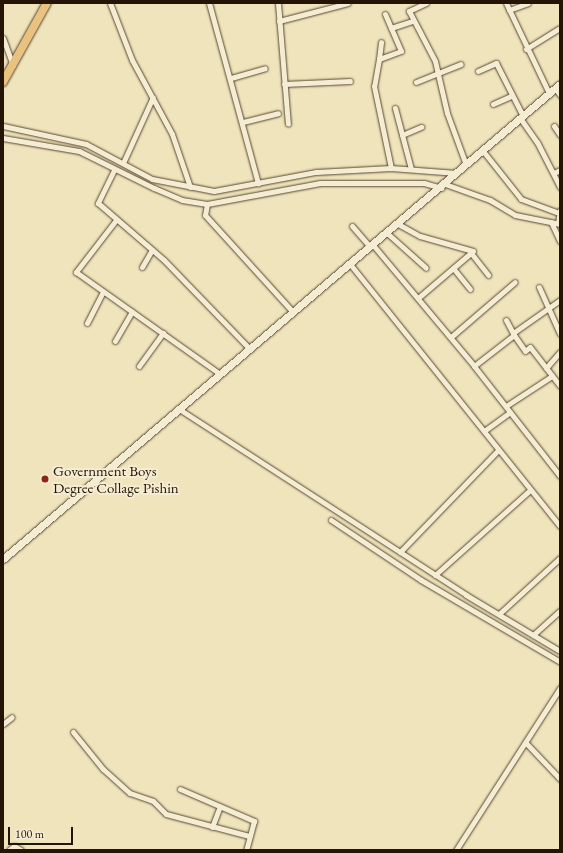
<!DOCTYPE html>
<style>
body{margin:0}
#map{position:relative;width:563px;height:853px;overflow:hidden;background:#efe4bb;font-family:"EB Garamond",serif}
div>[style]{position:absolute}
.roads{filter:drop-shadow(0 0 1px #584732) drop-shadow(0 0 1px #584732)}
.minor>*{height:5px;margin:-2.5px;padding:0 2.5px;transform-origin:2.5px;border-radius:2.5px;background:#f5edd3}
.secondary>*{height:7px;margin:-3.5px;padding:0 3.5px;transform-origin:3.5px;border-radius:3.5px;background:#f5edd3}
.primary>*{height:8px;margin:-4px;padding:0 4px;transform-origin:4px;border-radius:4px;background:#e8c27e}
.dots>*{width:11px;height:11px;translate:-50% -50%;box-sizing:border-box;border:2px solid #f5edd3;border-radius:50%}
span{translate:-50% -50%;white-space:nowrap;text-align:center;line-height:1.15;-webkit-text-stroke:4px #f5edd3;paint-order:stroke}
.poi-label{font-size:15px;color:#251305}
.left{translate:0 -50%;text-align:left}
.frame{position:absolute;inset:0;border:4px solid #251305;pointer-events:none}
.scale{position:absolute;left:8px;top:827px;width:65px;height:18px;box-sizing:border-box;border:2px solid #251305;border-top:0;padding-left:5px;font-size:12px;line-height:14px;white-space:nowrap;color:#251305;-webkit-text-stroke:3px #f5edd3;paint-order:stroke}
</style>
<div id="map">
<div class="roads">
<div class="minor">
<i style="left:110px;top:3px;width:61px;rotate:68.9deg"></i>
<i style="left:132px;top:60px;width:84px;rotate:61.6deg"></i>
<i style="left:172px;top:134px;width:56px;rotate:71.2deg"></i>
<i style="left:209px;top:3px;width:187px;rotate:74.8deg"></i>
<i style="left:278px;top:3px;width:121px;rotate:85.3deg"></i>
<i style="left:426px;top:3px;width:19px;rotate:155deg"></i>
<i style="left:409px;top:11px;width:56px;rotate:62.5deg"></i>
<i style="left:435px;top:61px;width:53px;rotate:77deg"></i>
<i style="left:447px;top:113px;width:55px;rotate:69.9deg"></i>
<i style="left:506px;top:3px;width:100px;rotate:64.5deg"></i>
<i style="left:509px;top:10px;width:20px;rotate:-20deg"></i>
<i style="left:385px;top:14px;width:40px;rotate:66.6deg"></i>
<i style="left:401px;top:51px;width:23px;rotate:160deg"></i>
<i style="left:379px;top:59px;width:27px;rotate:100deg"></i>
<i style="left:374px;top:86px;width:84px;rotate:78.3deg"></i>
<i style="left:279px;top:21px;width:71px;rotate:-14.6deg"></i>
<i style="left:391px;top:28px;width:22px;rotate:-18deg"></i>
<i style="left:3px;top:38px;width:29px;rotate:70deg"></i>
<i style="left:526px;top:49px;width:39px;rotate:-32deg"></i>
<i style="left:379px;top:59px;width:17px;rotate:-83deg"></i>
<i style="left:478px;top:71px;width:20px;rotate:-24deg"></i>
<i style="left:496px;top:63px;width:59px;rotate:63deg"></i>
<i style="left:231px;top:78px;width:35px;rotate:-16deg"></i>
<i style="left:416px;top:82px;width:48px;rotate:-21.8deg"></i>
<i style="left:284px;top:84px;width:66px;rotate:-2.6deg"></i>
<i style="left:555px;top:88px;width:9px;rotate:54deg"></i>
<i style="left:493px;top:104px;width:20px;rotate:-24deg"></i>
<i style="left:395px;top:108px;width:63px;rotate:75.3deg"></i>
<i style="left:520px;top:118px;width:29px;rotate:55deg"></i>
<i style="left:537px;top:142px;width:51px;rotate:62.9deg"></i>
<i style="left:243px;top:122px;width:36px;rotate:-14deg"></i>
<i style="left:3px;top:126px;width:85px;rotate:12.2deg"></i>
<i style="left:86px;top:144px;width:75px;rotate:27.9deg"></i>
<i style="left:152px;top:179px;width:63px;rotate:11deg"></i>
<i style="left:214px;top:191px;width:104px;rotate:-10.6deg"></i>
<i style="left:316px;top:172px;width:75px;rotate:-3.1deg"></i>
<i style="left:391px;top:168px;width:66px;rotate:4.3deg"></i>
<i style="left:554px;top:126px;width:11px;rotate:56deg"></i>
<i style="left:402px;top:135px;width:21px;rotate:-23deg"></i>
<i style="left:3px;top:138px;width:77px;rotate:9.7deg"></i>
<i style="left:79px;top:151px;width:84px;rotate:26.3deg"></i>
<i style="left:154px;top:188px;width:30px;rotate:23deg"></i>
<i style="left:182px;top:200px;width:25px;rotate:9deg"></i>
<i style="left:207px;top:204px;width:115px;rotate:-10.5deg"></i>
<i style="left:320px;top:183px;width:104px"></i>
<i style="left:424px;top:183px;width:18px;rotate:16deg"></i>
<i style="left:483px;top:151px;width:61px;rotate:51.6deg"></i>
<i style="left:521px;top:199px;width:40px;rotate:20.2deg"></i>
<i style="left:123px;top:163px;width:72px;rotate:-65.6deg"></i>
<i style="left:114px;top:170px;width:37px;rotate:116deg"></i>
<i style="left:98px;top:203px;width:87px;rotate:40.8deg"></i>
<i style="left:164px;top:260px;width:124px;rotate:46deg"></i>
<i style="left:554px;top:173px;width:7px;rotate:-27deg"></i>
<i style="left:445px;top:184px;width:48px;rotate:19.6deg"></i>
<i style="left:490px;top:200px;width:29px;rotate:31deg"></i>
<i style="left:515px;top:215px;width:46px;rotate:11.3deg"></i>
<i style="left:207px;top:204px;width:11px;rotate:100deg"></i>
<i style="left:205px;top:215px;width:131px;rotate:47.8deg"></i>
<i style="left:116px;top:220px;width:66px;rotate:127.6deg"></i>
<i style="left:76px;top:272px;width:176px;rotate:35.3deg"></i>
<i style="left:551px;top:222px;width:21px;rotate:65deg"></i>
<i style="left:558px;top:223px;width:13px;rotate:-81deg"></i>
<i style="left:398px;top:224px;width:25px;rotate:29deg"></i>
<i style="left:420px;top:236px;width:55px;rotate:15.8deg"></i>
<i style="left:352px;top:226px;width:28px;rotate:49deg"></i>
<i style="left:387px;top:233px;width:52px;rotate:41.9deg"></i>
<i style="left:373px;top:245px;width:158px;rotate:50.1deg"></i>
<i style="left:474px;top:366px;width:140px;rotate:52deg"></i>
<i style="left:471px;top:253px;width:28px;rotate:52deg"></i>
<i style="left:350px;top:264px;width:336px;rotate:51.3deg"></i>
<i style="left:142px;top:267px;width:20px;rotate:-60deg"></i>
<i style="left:453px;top:268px;width:27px;rotate:51deg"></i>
<i style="left:539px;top:287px;width:51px;rotate:65.9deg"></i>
<i style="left:418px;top:298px;width:72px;rotate:-40.5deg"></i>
<i style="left:506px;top:320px;width:17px;rotate:62deg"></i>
<i style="left:87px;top:323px;width:35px;rotate:-63deg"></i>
<i style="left:513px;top:333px;width:57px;rotate:-35.1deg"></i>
<i style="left:451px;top:337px;width:84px;rotate:-40.7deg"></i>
<i style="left:115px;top:341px;width:34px;rotate:-60deg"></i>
<i style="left:139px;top:366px;width:41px;rotate:-54deg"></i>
<i style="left:474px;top:366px;width:51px;rotate:-37.8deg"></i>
<i style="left:514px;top:335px;width:19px;rotate:55deg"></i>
<i style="left:525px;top:351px;width:6px;rotate:-39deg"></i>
<i style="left:530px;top:347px;width:49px;rotate:52.4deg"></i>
<i style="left:546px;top:368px;width:21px;rotate:-49deg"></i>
<i style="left:506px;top:406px;width:55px;rotate:-33.1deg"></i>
<i style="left:179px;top:409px;width:342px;rotate:32.9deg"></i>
<i style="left:466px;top:595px;width:109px;rotate:30.8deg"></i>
<i style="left:484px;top:431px;width:32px;rotate:-36deg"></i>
<i style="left:331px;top:520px;width:108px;rotate:33.7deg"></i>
<i style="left:421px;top:580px;width:161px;rotate:30.5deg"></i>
<i style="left:400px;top:552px;width:141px;rotate:-46.1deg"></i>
<i style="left:435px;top:575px;width:127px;rotate:-41.8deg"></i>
<i style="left:499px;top:614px;width:83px;rotate:-42.6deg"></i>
<i style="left:533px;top:635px;width:36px;rotate:-42deg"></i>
<i style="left:3px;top:724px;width:11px;rotate:-38deg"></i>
<i style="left:73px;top:732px;width:48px;rotate:51deg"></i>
<i style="left:103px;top:769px;width:36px;rotate:42deg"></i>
<i style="left:130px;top:793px;width:24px;rotate:19deg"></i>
<i style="left:153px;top:801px;width:18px;rotate:45deg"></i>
<i style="left:166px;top:814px;width:86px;rotate:14.8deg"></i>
<i style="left:526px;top:743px;width:50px;rotate:46.6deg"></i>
<i style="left:180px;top:789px;width:81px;rotate:23.4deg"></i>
<i style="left:254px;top:821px;width:30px;rotate:105deg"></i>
<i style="left:212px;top:827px;width:22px;rotate:-69deg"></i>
<i style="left:9px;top:850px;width:6px;rotate:-39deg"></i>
<i style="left:14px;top:846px;width:8px;rotate:30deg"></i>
<i style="left:456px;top:850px;width:193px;rotate:-57.3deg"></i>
</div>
<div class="secondary">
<i style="left:3px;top:559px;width:732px;rotate:-40.46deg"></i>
</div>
<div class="primary">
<i style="left:3px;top:82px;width:90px;rotate:-60.9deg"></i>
</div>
</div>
<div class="dots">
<i style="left:45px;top:479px;background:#8f2418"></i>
</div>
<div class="poi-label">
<span class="left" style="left:53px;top:479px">Government Boys<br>Degree Collage Pishin</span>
</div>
<div class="frame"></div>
<div class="scale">100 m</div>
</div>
